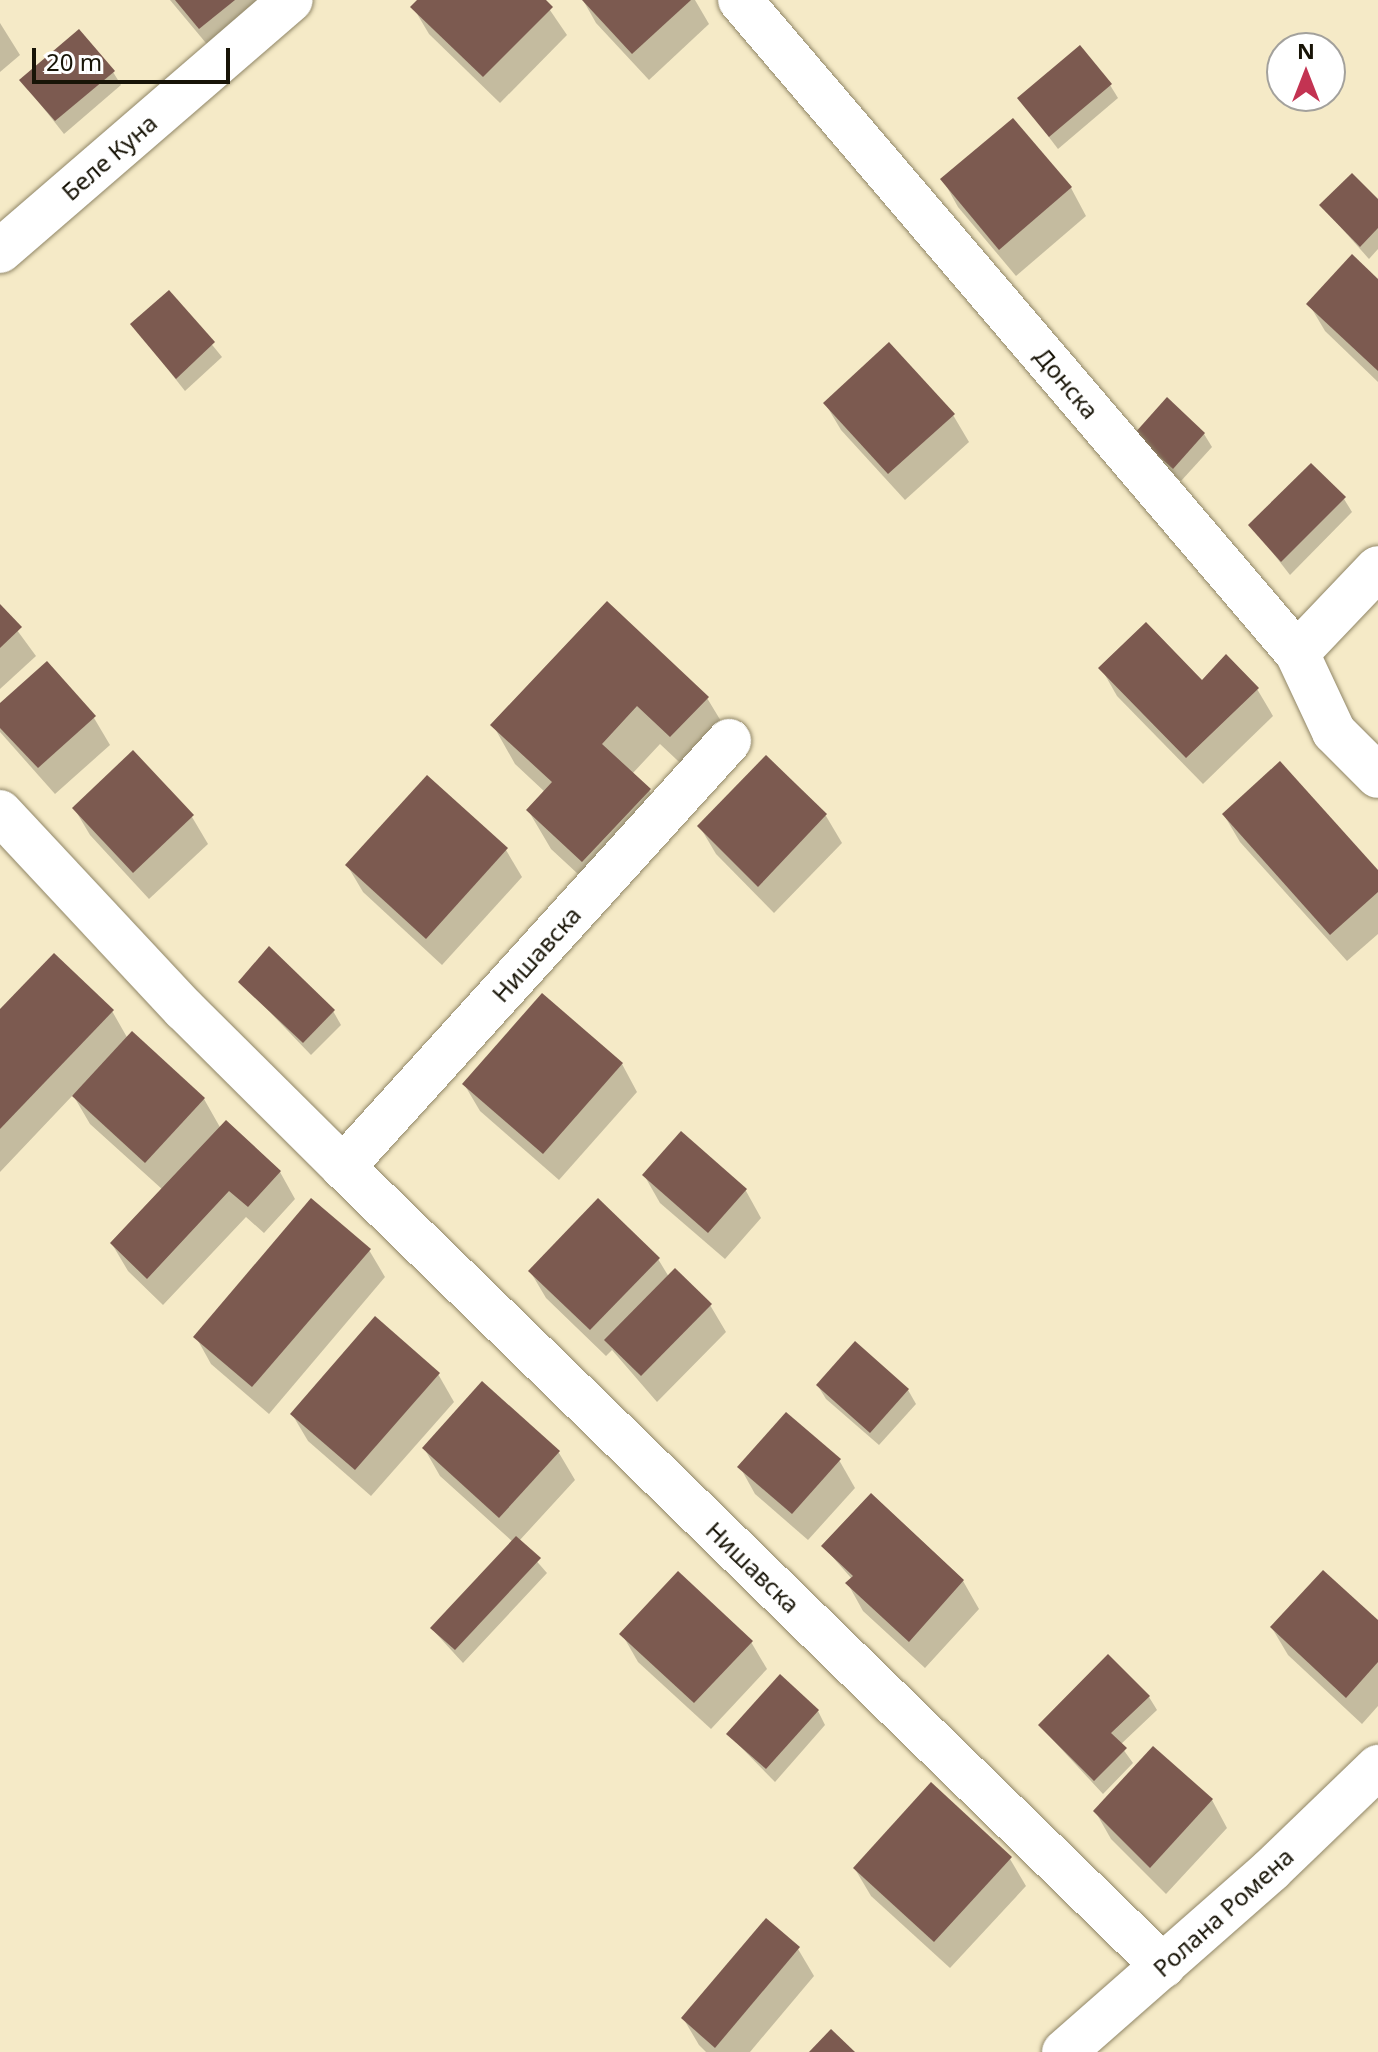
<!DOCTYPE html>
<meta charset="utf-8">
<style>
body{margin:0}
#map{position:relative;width:1378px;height:2052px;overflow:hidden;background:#f5eac7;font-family:"Noto Sans",sans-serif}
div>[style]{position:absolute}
.shadow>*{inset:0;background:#0003}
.building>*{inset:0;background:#7c5a50}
.roads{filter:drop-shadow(0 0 2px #908667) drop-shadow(0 0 2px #908667)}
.street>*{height:44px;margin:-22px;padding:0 22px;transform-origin:22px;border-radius:22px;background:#fff}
span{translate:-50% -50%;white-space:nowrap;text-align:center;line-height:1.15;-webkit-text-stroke:7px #fff;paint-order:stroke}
.street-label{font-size:24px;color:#181407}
.north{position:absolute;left:1266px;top:32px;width:80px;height:80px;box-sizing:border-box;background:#fff;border:2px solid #a3a19c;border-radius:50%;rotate:0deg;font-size:22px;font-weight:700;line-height:32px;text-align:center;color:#181407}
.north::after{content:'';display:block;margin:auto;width:28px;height:36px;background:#c33352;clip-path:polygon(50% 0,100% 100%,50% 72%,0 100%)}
.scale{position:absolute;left:32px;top:48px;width:198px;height:36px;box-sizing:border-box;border:4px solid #181407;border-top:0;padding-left:10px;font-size:24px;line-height:28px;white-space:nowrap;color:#181407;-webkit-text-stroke:6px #fff;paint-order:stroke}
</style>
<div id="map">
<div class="shadow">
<i style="clip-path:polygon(170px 0,279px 0,216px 55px)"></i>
<i style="clip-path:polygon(420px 0,543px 0,567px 35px,500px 103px,429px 34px,413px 7px)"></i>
<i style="clip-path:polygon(583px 0,695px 0,709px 24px,649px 80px,596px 23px)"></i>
<i style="clip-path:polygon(0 23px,20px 55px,0 72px)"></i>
<i style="clip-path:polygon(113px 72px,121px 85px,64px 134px,22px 81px)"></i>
<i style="clip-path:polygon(1110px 85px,1118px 98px,1058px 149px,1020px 99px)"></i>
<i style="clip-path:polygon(1013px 121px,1071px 188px,1086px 216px,1016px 276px,958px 207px,943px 180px)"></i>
<i style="clip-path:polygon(1378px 202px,1378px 249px,1369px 259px,1321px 205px)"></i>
<i style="clip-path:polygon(1378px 281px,1378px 382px,1325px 331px,1309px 304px)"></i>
<i style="clip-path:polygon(169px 292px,222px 357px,185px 391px,132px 324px)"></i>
<i style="clip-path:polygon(825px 403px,953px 415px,969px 442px,905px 500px,841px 430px)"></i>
<i style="clip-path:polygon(1204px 434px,1212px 447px,1181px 481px,1144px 447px)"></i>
<i style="clip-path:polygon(1344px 499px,1352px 512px,1290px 575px,1251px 525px)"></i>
<i style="clip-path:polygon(607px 604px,707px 698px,730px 736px,693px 775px,660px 744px,632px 774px,649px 790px,671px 829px,605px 899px,551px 849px,528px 810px,545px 792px,515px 764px,493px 725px)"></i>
<i style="clip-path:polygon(0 607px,36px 656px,0 689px)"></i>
<i style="clip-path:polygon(47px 664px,94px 718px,110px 745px,55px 794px,0 732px,0 706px)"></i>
<i style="clip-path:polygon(1101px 668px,1257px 689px,1273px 716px,1203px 784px,1117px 696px)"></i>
<i style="clip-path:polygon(133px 753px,192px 817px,208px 844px,149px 899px,90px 835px,74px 808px)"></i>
<i style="clip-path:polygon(766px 758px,826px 816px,842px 843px,774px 913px,716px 854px,700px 827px)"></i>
<i style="clip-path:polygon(1224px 815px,1378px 873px,1378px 934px,1347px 961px,1240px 842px)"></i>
<i style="clip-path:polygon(506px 850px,522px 877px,442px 965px,363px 892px,347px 865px)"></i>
<i style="clip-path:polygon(241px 982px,333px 1011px,341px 1025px,311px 1055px)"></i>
<i style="clip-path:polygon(112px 1011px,128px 1039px,132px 1034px,204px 1099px,221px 1129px,280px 1172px,295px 1199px,264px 1233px,246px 1217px,163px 1305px,128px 1271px,112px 1244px,163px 1190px,90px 1124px,73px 1095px,0 1172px,0 1012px)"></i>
<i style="clip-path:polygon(622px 1064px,637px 1092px,559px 1180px,480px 1111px,464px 1084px)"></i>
<i style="clip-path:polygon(681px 1134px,746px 1191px,761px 1218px,725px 1259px,660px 1203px,644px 1175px)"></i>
<i style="clip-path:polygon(369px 1250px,385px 1277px,269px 1414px,211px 1364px,196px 1337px)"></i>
<i style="clip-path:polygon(658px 1259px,669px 1277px,710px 1305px,726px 1332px,657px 1402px,612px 1350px,606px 1356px,546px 1298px,530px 1271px)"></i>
<i style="clip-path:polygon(438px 1374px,454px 1402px,371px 1496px,308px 1441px,292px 1414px)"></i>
<i style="clip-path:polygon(483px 1384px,559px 1453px,575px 1480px,519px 1541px,547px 1573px,463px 1663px,432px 1629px,513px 1542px,440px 1476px,424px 1448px)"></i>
<i style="clip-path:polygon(818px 1386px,908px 1390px,916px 1404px,879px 1445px,826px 1399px)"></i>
<i style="clip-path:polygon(839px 1460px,855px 1488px,808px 1540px,755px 1494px,740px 1467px)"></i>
<i style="clip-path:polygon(903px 1527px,963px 1581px,979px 1609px,925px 1668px,863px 1611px,848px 1584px,852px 1579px,823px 1546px)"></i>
<i style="clip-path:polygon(1378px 1623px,1378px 1706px,1362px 1724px,1288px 1655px,1272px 1628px)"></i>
<i style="clip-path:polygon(622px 1634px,751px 1642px,767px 1669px,711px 1729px,638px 1662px)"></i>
<i style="clip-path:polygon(1149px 1697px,1157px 1710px,1120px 1745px,1133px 1763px,1103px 1794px,1040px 1726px)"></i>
<i style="clip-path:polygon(818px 1711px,825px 1725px,775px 1782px,728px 1734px)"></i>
<i style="clip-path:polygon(1212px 1800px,1227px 1828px,1166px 1894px,1111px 1839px,1095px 1811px)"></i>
<i style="clip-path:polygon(1010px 1859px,1026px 1886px,950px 1968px,871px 1896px,855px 1869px)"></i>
<i style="clip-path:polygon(798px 1949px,814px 1976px,750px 2052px,706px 2052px,699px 2045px,683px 2018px)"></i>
</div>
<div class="building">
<i style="clip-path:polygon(175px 0,235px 0,199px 29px)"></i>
<i style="clip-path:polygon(417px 0,546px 0,553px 7px,483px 77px,410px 7px)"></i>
<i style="clip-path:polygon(582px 0,691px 0,632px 54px)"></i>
<i style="clip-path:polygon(79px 29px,115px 71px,55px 121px,19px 80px)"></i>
<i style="clip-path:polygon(1080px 45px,1112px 84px,1049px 137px,1017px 98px)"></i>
<i style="clip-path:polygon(1013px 118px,1072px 187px,999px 250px,940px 179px)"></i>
<i style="clip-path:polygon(1352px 173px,1378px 199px,1378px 228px,1360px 247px,1319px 205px)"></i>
<i style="clip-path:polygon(1352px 254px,1378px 279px,1378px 371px,1306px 304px)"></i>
<i style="clip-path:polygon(169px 290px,215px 342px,176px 379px,130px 324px)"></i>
<i style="clip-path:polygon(889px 342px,955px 414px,888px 474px,823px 403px)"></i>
<i style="clip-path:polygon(1167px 397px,1205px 433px,1173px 469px,1134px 434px)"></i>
<i style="clip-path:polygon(1311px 463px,1346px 497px,1281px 562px,1248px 525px)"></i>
<i style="clip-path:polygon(607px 601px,709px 697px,670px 737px,637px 706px,602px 744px,651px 789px,582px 862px,526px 810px,552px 782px,490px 725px)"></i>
<i style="clip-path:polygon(0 604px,22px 627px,0 648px)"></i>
<i style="clip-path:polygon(1146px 622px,1202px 680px,1226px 654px,1259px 688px,1186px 758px,1098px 668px)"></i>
<i style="clip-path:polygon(47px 661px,96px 716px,38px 768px,0 728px,0 703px)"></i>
<i style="clip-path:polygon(133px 750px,194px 815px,133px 873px,72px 808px)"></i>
<i style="clip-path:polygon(766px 755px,827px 814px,758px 887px,697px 826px)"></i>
<i style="clip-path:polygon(1280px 761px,1378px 870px,1378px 892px,1330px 935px,1222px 814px)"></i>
<i style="clip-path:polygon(427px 775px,508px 848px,426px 939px,345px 865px)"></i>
<i style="clip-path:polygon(269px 946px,335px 1010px,303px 1043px,238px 982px)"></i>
<i style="clip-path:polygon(54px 953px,114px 1010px,0 1129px,0 1009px)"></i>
<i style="clip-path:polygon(542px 993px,623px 1063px,543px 1154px,462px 1084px)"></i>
<i style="clip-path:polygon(132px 1031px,205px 1098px,145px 1163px,72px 1096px)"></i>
<i style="clip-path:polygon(226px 1120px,281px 1171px,248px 1207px,229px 1191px,147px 1279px,110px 1243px)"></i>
<i style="clip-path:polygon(681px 1131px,747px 1189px,708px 1233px,642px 1175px)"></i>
<i style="clip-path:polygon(311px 1198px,371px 1249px,252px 1387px,193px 1337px)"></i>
<i style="clip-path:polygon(598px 1198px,660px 1258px,590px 1330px,528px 1271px)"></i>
<i style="clip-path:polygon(675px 1268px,712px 1304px,641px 1376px,604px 1340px)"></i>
<i style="clip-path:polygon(375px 1316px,440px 1373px,355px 1470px,290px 1414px)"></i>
<i style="clip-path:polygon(855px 1341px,909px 1389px,870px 1433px,816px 1385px)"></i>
<i style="clip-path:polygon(482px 1381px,560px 1451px,499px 1518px,422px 1448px)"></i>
<i style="clip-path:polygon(786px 1412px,841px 1459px,792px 1514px,737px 1467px)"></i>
<i style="clip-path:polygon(871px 1493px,964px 1580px,909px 1642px,845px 1583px,853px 1576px,821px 1546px)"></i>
<i style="clip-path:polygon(516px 1536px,541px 1558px,455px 1650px,430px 1628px)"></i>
<i style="clip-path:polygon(1323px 1570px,1378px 1620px,1378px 1662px,1346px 1698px,1270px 1627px)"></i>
<i style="clip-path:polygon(678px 1571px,753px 1641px,694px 1703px,619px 1634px)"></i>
<i style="clip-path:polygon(1108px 1654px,1150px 1696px,1111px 1733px,1127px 1748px,1094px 1781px,1038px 1725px)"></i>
<i style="clip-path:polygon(780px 1674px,819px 1710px,766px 1769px,726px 1734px)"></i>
<i style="clip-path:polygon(1153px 1746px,1213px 1799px,1150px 1868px,1093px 1811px)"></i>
<i style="clip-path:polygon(931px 1782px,1012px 1857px,934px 1942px,853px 1868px)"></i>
<i style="clip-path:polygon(766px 1918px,800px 1947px,715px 2048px,681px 2018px)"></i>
<i style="clip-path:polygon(831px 2029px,855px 2052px,809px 2052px)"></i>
</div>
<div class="roads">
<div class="street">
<i style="left:740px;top:0;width:858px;rotate:49.54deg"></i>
<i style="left:1297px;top:653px;width:87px;rotate:64.9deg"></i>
<i style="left:1334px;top:732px;width:62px;rotate:45deg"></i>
<i style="left:0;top:251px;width:384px;rotate:-40.8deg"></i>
<i style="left:1297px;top:653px;width:117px;rotate:-46.4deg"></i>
<i style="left:0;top:812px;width:270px;rotate:47deg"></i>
<i style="left:184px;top:1009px;width:224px;rotate:44.8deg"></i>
<i style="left:343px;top:1167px;width:1145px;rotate:44.26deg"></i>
<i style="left:343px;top:1167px;width:575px;rotate:-47.82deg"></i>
<i style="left:1064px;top:2052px;width:276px;rotate:-41.3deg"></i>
<i style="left:1271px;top:1870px;width:149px;rotate:-43.9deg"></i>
</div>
</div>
<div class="street-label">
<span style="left:109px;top:157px;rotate:-41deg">Беле Куна</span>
<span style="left:1067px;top:383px;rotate:50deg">Донска</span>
<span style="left:536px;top:954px;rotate:-48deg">Нишавска</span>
<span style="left:753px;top:1567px;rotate:44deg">Нишавска</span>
<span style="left:1223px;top:1912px;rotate:-42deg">Ролана Ромена</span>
</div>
<div class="north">N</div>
<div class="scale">20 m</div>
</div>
